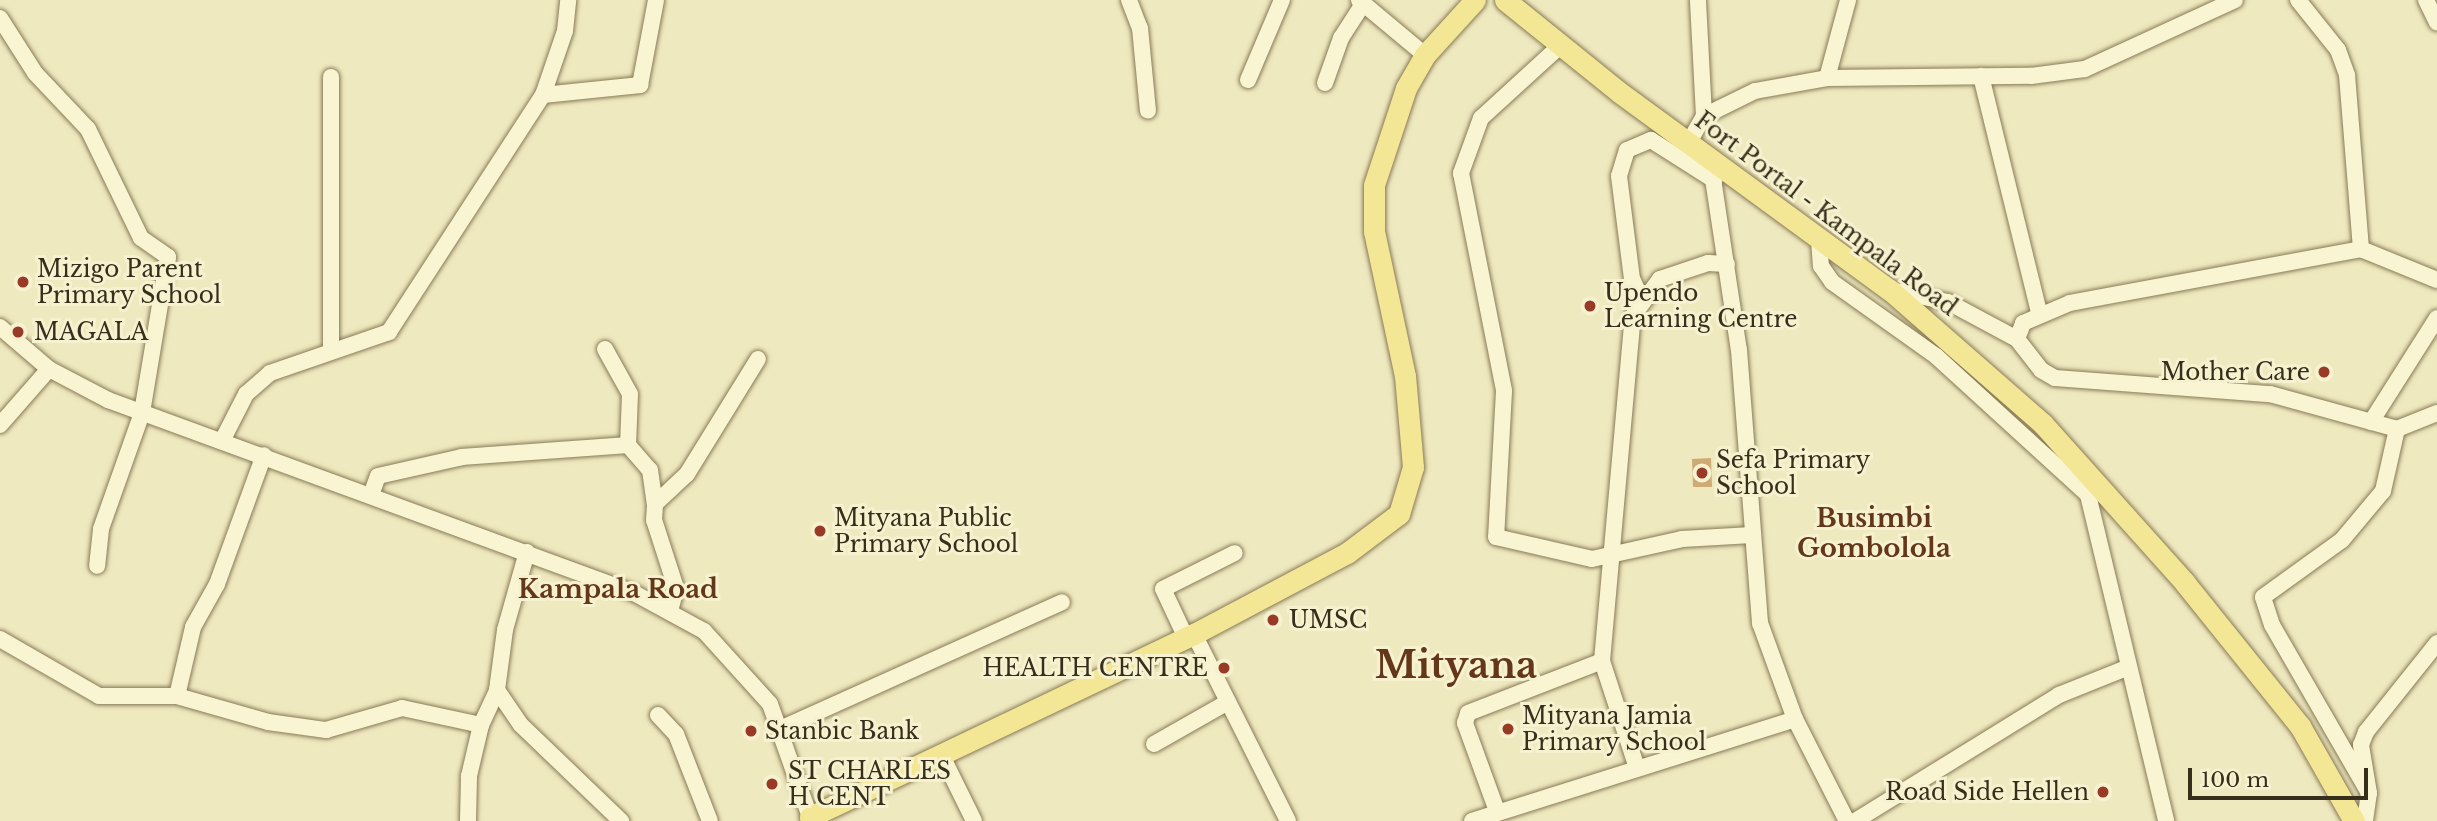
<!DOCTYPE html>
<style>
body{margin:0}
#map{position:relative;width:2437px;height:821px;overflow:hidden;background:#efe9bf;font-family:"Libre Baskerville",serif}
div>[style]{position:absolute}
.building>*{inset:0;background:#ceaa74}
.roads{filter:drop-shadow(0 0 2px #887a57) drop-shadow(0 0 2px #887a57)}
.minor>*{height:16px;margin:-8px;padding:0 8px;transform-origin:8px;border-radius:8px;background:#f9f5d2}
.major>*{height:21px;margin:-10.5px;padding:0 10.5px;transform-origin:10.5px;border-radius:10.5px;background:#f3e795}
.dots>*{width:19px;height:19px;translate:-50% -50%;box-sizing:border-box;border:4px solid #f6f2cf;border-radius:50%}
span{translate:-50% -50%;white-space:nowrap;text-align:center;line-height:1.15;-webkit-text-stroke:6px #f6f2cf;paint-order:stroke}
.street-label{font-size:23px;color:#372e1c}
.poi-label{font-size:23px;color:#372e1c}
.left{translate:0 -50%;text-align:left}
.right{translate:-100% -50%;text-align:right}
.quarter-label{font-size:26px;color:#64371b;font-weight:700}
.town-label{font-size:37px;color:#64371b;font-weight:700}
.scale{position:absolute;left:2188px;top:768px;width:180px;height:32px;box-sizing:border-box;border:4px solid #372e1c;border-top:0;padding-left:9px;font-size:21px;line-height:24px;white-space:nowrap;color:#372e1c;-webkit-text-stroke:5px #f6f2cf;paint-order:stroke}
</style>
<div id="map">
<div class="building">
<i style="clip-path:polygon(1711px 458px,1712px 487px,1693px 487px,1692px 459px)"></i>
</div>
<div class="roads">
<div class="minor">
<i style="left:1129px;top:0;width:30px;rotate:69deg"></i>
<i style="left:1140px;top:28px;width:83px;rotate:84.5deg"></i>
<i style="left:1359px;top:0;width:86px;rotate:39.8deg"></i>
<i style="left:2298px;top:0;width:64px;rotate:51.3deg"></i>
<i style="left:2338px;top:50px;width:27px;rotate:70deg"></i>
<i style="left:2347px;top:75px;width:175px;rotate:85.4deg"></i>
<i style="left:2361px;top:249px;width:82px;rotate:22.2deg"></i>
<i style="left:2426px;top:0;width:25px;rotate:64deg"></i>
<i style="left:0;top:18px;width:65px;rotate:57.5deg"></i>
<i style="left:35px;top:73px;width:77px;rotate:46.6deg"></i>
<i style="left:88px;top:129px;width:121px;rotate:64.1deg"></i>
<i style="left:141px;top:238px;width:33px;rotate:35deg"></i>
<i style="left:168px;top:257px;width:158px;rotate:99.5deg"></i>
<i style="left:142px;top:413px;width:123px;rotate:109.5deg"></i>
<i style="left:101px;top:529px;width:37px;rotate:96deg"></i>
<i style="left:1561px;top:45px;width:108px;rotate:137.6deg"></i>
<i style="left:1481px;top:118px;width:59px;rotate:110deg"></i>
<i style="left:1461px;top:173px;width:222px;rotate:78.8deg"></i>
<i style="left:1504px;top:391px;width:146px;rotate:93.1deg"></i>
<i style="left:1496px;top:537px;width:98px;rotate:12.9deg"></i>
<i style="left:1592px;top:559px;width:92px;rotate:-12.5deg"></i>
<i style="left:1682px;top:539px;width:70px;rotate:-3.3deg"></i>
<i style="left:1981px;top:76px;width:244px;rotate:76.2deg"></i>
<i style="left:1827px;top:78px;width:81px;rotate:-74.9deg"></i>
<i style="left:1248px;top:80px;width:87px;rotate:-67deg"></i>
<i style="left:1325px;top:83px;width:48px;rotate:-70.4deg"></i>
<i style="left:1341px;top:38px;width:40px;rotate:-57.1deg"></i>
<i style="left:543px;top:95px;width:98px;rotate:-5.9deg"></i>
<i style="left:640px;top:85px;width:86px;rotate:-79.3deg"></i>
<i style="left:1704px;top:116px;width:57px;rotate:-26.1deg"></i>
<i style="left:1755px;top:91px;width:73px;rotate:-10.2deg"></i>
<i style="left:1827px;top:78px;width:204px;rotate:-0.6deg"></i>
<i style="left:2031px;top:76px;width:54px;rotate:-7.4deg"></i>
<i style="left:2085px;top:69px;width:165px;rotate:-24.7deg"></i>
<i style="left:1689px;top:142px;width:30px;rotate:-60deg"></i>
<i style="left:1704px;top:116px;width:116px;rotate:-93deg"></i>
<i style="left:1710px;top:159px;width:193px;rotate:81.4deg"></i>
<i style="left:1739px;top:350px;width:274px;rotate:85.6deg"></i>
<i style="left:1760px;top:623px;width:102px;rotate:70deg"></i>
<i style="left:1795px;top:719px;width:114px;rotate:63deg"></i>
<i style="left:1819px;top:239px;width:27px;rotate:86deg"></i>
<i style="left:1821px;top:266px;width:19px;rotate:55deg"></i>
<i style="left:1832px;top:282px;width:128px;rotate:35.4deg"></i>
<i style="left:1936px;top:356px;width:206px;rotate:42.4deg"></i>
<i style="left:2088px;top:495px;width:335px;rotate:76.5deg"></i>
<i style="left:1891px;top:290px;width:58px;rotate:11.9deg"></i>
<i style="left:1948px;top:302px;width:78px;rotate:28.2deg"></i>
<i style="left:2017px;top:339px;width:17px;rotate:-69deg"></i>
<i style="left:2023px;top:323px;width:51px;rotate:-23.1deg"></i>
<i style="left:2070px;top:303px;width:296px;rotate:-10.5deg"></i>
<i style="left:1641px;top:298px;width:21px;rotate:-115deg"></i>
<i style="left:1632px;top:279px;width:104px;rotate:-97.2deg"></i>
<i style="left:1619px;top:176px;width:27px;rotate:-73deg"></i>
<i style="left:1627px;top:150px;width:26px;rotate:-23deg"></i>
<i style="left:1651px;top:140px;width:75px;rotate:32.4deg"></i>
<i style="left:0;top:327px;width:65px;rotate:40.6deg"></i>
<i style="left:49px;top:369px;width:67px;rotate:27.7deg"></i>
<i style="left:108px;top:400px;width:560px;rotate:20.15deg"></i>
<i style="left:634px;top:593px;width:80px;rotate:28.5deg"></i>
<i style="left:704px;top:631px;width:98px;rotate:47.9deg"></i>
<i style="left:770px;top:704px;width:120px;rotate:70.5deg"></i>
<i style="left:2017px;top:339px;width:39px;rotate:52deg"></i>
<i style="left:2041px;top:370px;width:16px;rotate:30deg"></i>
<i style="left:2055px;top:378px;width:216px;rotate:4.3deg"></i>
<i style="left:2270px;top:394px;width:132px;rotate:15.4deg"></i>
<i style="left:2397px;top:429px;width:43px;rotate:-21.8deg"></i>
<i style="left:605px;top:349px;width:51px;rotate:60.9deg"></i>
<i style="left:630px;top:394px;width:51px;rotate:92.2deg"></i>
<i style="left:628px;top:445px;width:33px;rotate:49deg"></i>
<i style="left:650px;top:470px;width:34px;rotate:82deg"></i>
<i style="left:331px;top:351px;width:274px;rotate:-90deg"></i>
<i style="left:2371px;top:422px;width:123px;rotate:-57.6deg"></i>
<i style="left:0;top:425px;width:74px;rotate:-48.8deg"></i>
<i style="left:223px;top:439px;width:51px;rotate:-62.9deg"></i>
<i style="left:246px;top:394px;width:32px;rotate:-41deg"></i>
<i style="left:270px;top:373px;width:126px;rotate:-19deg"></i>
<i style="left:389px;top:332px;width:283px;rotate:-57deg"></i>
<i style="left:543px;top:95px;width:68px;rotate:-71deg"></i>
<i style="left:565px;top:31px;width:31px;rotate:-84deg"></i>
<i style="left:371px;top:495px;width:20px;rotate:-70deg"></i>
<i style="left:378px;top:476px;width:86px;rotate:-12.7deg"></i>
<i style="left:462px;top:457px;width:166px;rotate:-4.1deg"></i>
<i style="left:527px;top:552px;width:81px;rotate:105.8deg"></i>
<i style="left:505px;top:630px;width:61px;rotate:97.6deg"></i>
<i style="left:497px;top:690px;width:42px;rotate:55.6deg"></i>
<i style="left:521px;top:725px;width:139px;rotate:43.8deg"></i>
<i style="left:670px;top:611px;width:24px;rotate:-75deg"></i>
<i style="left:676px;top:588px;width:71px;rotate:-107.9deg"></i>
<i style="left:654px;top:520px;width:16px;rotate:-86deg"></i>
<i style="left:655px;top:504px;width:44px;rotate:-43.2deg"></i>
<i style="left:687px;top:474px;width:135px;rotate:-58.3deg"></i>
<i style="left:1194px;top:634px;width:209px;rotate:63.3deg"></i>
<i style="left:1186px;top:638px;width:54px;rotate:-115.1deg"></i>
<i style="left:1163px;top:589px;width:80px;rotate:-26.6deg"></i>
<i style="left:0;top:639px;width:114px;rotate:29.9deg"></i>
<i style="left:99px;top:696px;width:78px"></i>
<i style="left:177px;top:696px;width:71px;rotate:-76.9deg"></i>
<i style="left:193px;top:627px;width:49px;rotate:-60.8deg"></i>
<i style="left:217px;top:584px;width:137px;rotate:-70deg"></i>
<i style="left:177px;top:696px;width:95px;rotate:15.9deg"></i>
<i style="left:268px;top:722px;width:59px;rotate:7.9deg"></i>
<i style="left:326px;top:730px;width:79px;rotate:-16.1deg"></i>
<i style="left:402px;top:708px;width:81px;rotate:12.1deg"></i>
<i style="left:481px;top:725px;width:38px;rotate:-65deg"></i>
<i style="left:658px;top:715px;width:26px;rotate:47deg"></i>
<i style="left:676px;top:734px;width:93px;rotate:68.7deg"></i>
<i style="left:780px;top:729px;width:309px;rotate:-24.2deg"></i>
<i style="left:1154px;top:744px;width:85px;rotate:-29.6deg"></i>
<i style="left:943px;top:758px;width:70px;rotate:63.8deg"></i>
<i style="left:1636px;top:765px;width:109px;rotate:-108.1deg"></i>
<i style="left:1602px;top:661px;width:346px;rotate:-84.9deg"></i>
<i style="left:1633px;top:316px;width:46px;rotate:-53.9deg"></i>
<i style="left:1660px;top:279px;width:51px;rotate:-18.4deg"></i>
<i style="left:1708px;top:263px;width:19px;rotate:3deg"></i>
<i style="left:2369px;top:793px;width:194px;rotate:-120deg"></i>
<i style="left:2272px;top:625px;width:29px;rotate:-108deg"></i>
<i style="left:2263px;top:597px;width:97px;rotate:-35.8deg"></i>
<i style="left:2342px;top:540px;width:64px;rotate:-50.1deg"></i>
<i style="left:2383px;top:491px;width:64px;rotate:-77.3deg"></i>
<i style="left:1497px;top:811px;width:94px;rotate:-110deg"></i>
<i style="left:1465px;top:723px;width:10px;rotate:-73deg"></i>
<i style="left:1468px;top:713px;width:144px;rotate:-21.2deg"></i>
<i style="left:468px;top:821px;width:45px;rotate:-88.7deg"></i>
<i style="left:469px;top:776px;width:52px;rotate:-76.8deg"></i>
<i style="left:1472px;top:821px;width:339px;rotate:-17.5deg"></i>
<i style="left:1855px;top:821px;width:240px;rotate:-31.7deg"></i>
<i style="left:2059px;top:695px;width:75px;rotate:-21.8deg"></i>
<i style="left:2365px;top:821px;width:28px;rotate:-82deg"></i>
<i style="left:2369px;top:793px;width:49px;rotate:-99.5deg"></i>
<i style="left:2361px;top:745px;width:14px;rotate:-69deg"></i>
<i style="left:2366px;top:732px;width:114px;rotate:-51.4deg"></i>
</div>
<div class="major">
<i style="left:1505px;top:0;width:146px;rotate:38.9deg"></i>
<i style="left:1619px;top:92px;width:336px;rotate:36.2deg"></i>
<i style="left:1890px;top:290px;width:203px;rotate:41.2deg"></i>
<i style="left:2043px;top:424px;width:213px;rotate:48.2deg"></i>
<i style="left:2185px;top:583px;width:184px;rotate:51.2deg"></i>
<i style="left:2300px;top:726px;width:109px;rotate:60.4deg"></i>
<i style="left:812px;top:821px;width:4px;rotate:-117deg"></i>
<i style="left:810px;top:817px;width:425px;rotate:-25.5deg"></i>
<i style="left:1194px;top:634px;width:173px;rotate:-27.9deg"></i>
<i style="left:1347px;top:553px;width:65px;rotate:-36.9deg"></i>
<i style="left:1399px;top:514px;width:49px;rotate:-73.4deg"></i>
<i style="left:1413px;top:467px;width:91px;rotate:-95deg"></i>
<i style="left:1405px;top:376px;width:148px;rotate:-102.1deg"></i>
<i style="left:1374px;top:231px;width:46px;rotate:-90deg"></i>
<i style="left:1374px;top:185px;width:102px;rotate:-71.7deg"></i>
<i style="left:1406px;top:88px;width:38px;rotate:-60deg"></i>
<i style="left:1425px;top:55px;width:74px;rotate:-47.7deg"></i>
</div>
</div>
<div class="dots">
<i style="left:23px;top:282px;background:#983a26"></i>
<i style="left:1590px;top:306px;background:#983a26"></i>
<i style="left:18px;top:332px;background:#983a26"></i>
<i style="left:2324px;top:372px;background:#983a26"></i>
<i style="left:1702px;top:473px;background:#983a26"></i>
<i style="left:820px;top:531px;background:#983a26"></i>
<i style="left:1273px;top:620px;background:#983a26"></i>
<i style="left:1224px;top:668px;background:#983a26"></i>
<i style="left:1508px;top:729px;background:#983a26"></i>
<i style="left:751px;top:731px;background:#983a26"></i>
<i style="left:772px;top:784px;background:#983a26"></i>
<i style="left:2103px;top:792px;background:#983a26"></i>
</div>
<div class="street-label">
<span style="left:1826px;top:214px;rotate:37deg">Fort Portal - Kampala Road</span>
</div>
<div class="poi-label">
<span class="left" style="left:37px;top:282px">Mizigo Parent<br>Primary School</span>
<span class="left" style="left:1604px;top:306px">Upendo<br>Learning Centre</span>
<span class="left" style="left:34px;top:332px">MAGALA</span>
<span class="right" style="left:2310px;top:372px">Mother Care</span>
<span class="left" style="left:1716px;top:473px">Sefa Primary<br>School</span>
<span class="left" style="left:834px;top:531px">Mityana Public<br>Primary School</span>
<span class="left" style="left:1289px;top:620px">UMSC</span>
<span class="right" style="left:1208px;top:668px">HEALTH CENTRE</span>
<span class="left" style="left:1522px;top:729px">Mityana Jamia<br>Primary School</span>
<span class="left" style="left:765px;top:731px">Stanbic Bank</span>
<span class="left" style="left:788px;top:784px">ST CHARLES<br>H CENT</span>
<span class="right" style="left:2089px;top:792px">Road Side Hellen</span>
</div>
<div class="quarter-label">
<span style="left:1874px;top:534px">Busimbi<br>Gombolola</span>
<span style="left:618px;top:590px">Kampala Road</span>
</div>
<div class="town-label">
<span style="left:1456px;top:665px">Mityana</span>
</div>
<div class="scale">100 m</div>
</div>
